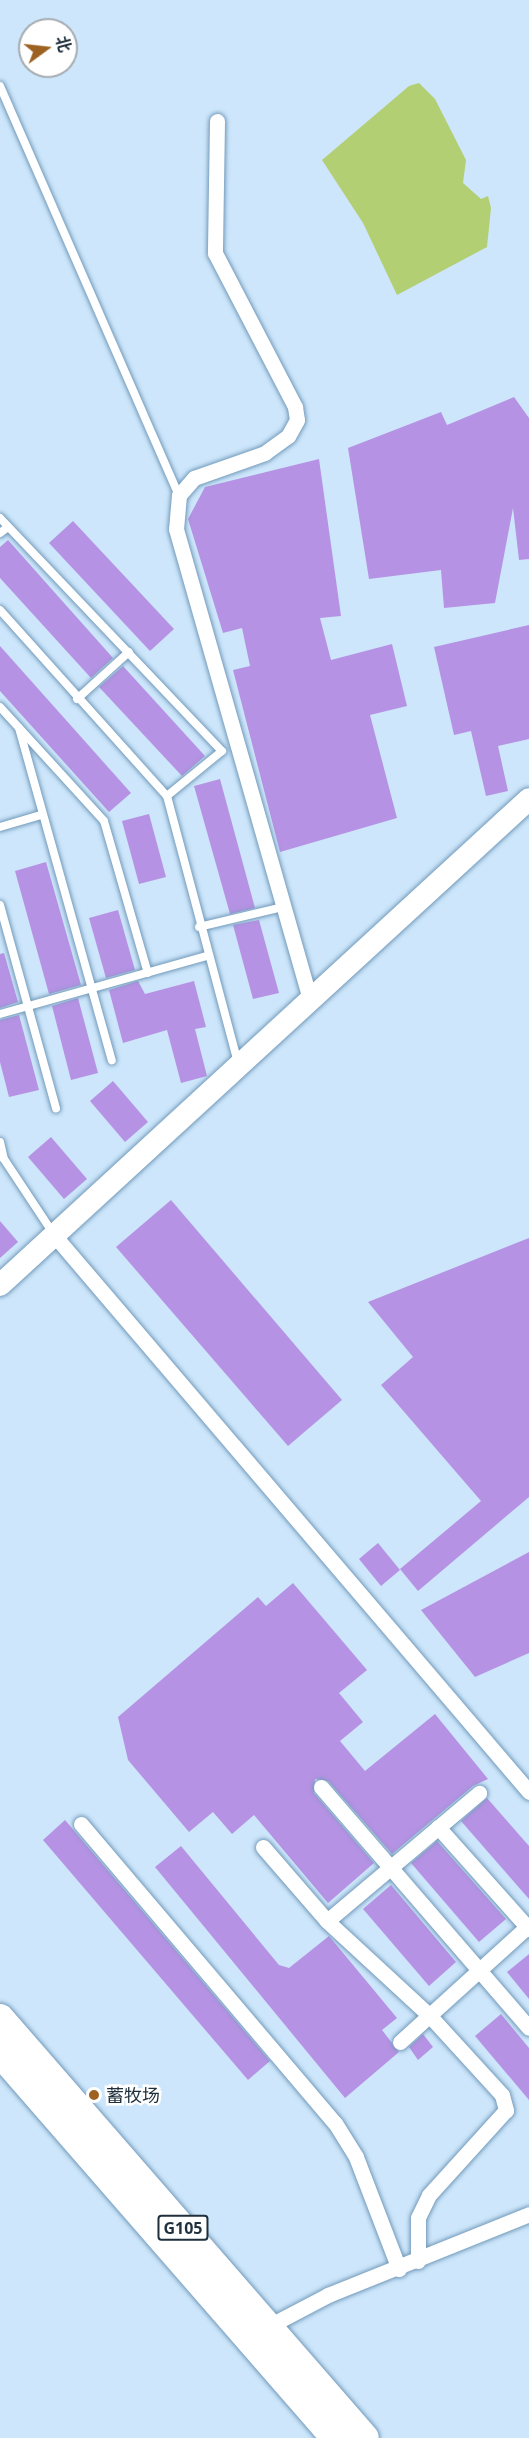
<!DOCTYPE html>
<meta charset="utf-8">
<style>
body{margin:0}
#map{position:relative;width:529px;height:2438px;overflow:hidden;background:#cde6fb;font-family:"Noto Sans","Noto Sans SC",sans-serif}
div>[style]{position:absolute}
.water>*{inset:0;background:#b2cf74}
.building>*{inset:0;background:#b692e4}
.roads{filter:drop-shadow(0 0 2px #729aba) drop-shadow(0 0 2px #729aba)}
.lane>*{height:8px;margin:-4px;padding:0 4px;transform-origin:4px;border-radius:4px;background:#fff}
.street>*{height:15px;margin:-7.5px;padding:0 7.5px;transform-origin:7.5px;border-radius:7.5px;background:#fff}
.secondary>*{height:22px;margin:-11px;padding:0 11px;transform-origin:11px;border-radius:11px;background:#fff}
.highway>*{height:28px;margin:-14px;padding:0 14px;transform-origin:14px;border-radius:14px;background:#fff}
.dots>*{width:16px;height:16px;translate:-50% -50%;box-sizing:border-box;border:3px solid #fff;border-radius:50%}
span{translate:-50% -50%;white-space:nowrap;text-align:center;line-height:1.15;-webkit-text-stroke:5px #fff;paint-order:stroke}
.shield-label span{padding:2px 4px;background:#fff;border:2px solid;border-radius:4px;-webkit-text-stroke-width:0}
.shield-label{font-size:16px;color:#1f2f3c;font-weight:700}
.poi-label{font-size:18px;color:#1f2f3c}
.left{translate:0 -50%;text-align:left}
.north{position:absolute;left:18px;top:18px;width:60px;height:60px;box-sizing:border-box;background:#fff;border:2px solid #a5acb1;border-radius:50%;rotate:75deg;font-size:16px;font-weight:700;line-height:24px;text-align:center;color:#1f2f3c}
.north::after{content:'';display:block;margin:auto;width:21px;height:27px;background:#9d6222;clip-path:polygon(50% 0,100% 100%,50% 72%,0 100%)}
</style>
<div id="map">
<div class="water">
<i style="clip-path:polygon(419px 83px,435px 99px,466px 160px,463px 183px,481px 199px,488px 196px,491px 208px,487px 247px,397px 295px,363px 223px,322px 160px,409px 86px)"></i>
</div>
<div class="building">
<i style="clip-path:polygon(514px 397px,529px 418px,529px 559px,519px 560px,513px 508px,495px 603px,444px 608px,441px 570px,369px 579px,348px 448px,441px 412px,447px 425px)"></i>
<i style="clip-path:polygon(319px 459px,341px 616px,320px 618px,331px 660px,392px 644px,407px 706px,370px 715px,397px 818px,280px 852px,233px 670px,250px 666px,242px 628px,223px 633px,188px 519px,205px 487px)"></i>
<i style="clip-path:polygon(73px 521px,174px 629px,150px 651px,49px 543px)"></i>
<i style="clip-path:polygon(8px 540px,113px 658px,91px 678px,0 578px,0 547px)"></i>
<i style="clip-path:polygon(529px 625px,529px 739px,498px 746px,508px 791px,486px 796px,471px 731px,454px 735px,434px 647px)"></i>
<i style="clip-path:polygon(0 646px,131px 793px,109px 812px,0 691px)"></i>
<i style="clip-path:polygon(123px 666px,205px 756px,182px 776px,99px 687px)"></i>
<i style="clip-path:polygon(220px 779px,255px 908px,230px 914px,194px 786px)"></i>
<i style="clip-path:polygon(149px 814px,166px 877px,139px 884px,122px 821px)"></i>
<i style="clip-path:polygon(46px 862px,81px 985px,49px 994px,15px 871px)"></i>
<i style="clip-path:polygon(118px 910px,135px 970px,106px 978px,89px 918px)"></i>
<i style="clip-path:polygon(259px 920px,279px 993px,253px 999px,233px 925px)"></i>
<i style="clip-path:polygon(4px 953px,18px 1002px,0 1008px,0 954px)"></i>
<i style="clip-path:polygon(138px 981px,145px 994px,194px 981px,206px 1027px,195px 1029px,207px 1076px,181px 1083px,167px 1030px,123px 1043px,109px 990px)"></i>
<i style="clip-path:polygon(78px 998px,98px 1073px,71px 1080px,52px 1006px)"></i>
<i style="clip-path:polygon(19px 1015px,39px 1090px,9px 1097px,0 1062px,0 1020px)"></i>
<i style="clip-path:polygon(113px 1081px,148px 1122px,125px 1142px,90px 1101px)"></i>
<i style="clip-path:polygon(51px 1137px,87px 1179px,64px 1199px,28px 1157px)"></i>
<i style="clip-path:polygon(171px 1200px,342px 1400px,288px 1446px,116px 1247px)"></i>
<i style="clip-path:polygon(0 1221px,18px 1242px,0 1258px)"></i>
<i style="clip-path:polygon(529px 1238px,529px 1497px,418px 1591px,400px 1569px,481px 1501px,381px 1385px,413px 1357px,368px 1302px)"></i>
<i style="clip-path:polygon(378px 1543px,400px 1570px,381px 1586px,359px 1559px)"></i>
<i style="clip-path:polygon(529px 1552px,529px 1653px,475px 1677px,421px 1610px)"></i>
<i style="clip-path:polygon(293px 1583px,367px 1670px,339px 1693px,363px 1722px,340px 1741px,365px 1771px,435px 1714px,488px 1779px,473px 1786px,392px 1854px,328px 1781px,315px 1779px,314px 1793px,374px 1863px,328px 1903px,254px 1815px,232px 1834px,213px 1812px,189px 1832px,128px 1760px,118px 1717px,258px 1597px,266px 1606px)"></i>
<i style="clip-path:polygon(487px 1798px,529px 1846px,529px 1899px,461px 1821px)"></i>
<i style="clip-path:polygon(65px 1820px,270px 2061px,248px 2080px,43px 1840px)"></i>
<i style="clip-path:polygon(437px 1841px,506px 1919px,479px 1942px,411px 1863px)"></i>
<i style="clip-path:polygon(181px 1846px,279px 1965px,289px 1968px,329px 1936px,397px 2018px,382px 2030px,399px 2052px,345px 2098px,155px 1867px)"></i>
<i style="clip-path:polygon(391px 1885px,456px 1962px,429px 1986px,363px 1909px)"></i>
<i style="clip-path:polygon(529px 1954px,529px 1999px,507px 1972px)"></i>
<i style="clip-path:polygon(501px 2014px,529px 2048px,529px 2100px,475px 2036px)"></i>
<i style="clip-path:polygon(423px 2034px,433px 2047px,418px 2060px,409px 2047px)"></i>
</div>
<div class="roads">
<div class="lane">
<i style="left:0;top:86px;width:446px;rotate:66.4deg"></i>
<i style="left:0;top:518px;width:322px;rotate:46.4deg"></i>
<i style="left:222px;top:751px;width:71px;rotate:140.7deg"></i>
<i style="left:0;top:533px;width:10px;rotate:-37deg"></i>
<i style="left:0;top:610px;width:250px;rotate:48.1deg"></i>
<i style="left:167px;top:796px;width:276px;rotate:75.1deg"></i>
<i style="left:77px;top:699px;width:70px;rotate:-42.1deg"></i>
<i style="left:0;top:707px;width:154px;rotate:47.6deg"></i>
<i style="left:104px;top:821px;width:158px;rotate:73.9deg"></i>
<i style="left:19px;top:728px;width:345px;rotate:74.4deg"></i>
<i style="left:0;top:827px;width:43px;rotate:-16.3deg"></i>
<i style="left:0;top:905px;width:211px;rotate:74.6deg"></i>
<i style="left:199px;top:927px;width:86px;rotate:-13.4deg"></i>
<i style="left:0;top:1014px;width:215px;rotate:-15.7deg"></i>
<i style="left:0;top:1142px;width:17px;rotate:77deg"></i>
<i style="left:4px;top:1159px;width:89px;rotate:56.5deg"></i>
</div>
<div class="street">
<i style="left:217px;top:121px;width:132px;rotate:90.9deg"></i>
<i style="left:215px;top:253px;width:174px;rotate:62.5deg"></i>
<i style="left:295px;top:407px;width:13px;rotate:81deg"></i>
<i style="left:297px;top:420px;width:18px;rotate:119deg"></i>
<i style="left:288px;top:436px;width:29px;rotate:144deg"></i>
<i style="left:265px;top:453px;width:75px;rotate:160.6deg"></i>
<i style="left:194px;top:478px;width:23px;rotate:131deg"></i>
<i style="left:179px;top:495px;width:34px;rotate:95deg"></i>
<i style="left:176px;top:529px;width:490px;rotate:74.1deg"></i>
<i style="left:54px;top:1235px;width:732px;rotate:49.54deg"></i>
<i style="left:321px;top:1787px;width:318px;rotate:49.2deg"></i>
<i style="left:81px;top:1824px;width:392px;rotate:49.7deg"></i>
<i style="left:335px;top:2123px;width:40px;rotate:58deg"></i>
<i style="left:356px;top:2157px;width:120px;rotate:69deg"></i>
<i style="left:438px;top:1827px;width:137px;rotate:48.3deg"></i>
<i style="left:263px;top:1847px;width:98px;rotate:49.1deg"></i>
<i style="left:327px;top:1921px;width:139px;rotate:42.7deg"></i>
<i style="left:429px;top:2015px;width:108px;rotate:47.6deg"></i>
<i style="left:502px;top:2095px;width:16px;rotate:75deg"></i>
<i style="left:506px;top:2110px;width:115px;rotate:132.2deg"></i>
<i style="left:429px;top:2195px;width:25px;rotate:116deg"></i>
<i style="left:418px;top:2218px;width:43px;rotate:90deg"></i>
<i style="left:327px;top:1921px;width:199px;rotate:-40.1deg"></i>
<i style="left:400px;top:2042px;width:174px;rotate:-42.2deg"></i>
<i style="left:269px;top:2326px;width:67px;rotate:-27.7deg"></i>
<i style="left:328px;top:2295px;width:217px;rotate:-21.9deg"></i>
</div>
<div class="secondary">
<i style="left:0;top:1285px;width:718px;rotate:-42.57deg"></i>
</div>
<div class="highway">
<i style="left:0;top:2018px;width:556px;rotate:49.01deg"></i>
<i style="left:0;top:2053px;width:510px;rotate:48.97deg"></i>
</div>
</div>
<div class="dots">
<i style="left:94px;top:2095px;background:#9d6222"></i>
</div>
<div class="shield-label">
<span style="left:183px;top:2228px">G105</span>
</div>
<div class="poi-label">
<span class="left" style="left:106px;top:2095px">蓄牧场</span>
</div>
<div class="north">北</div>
</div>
